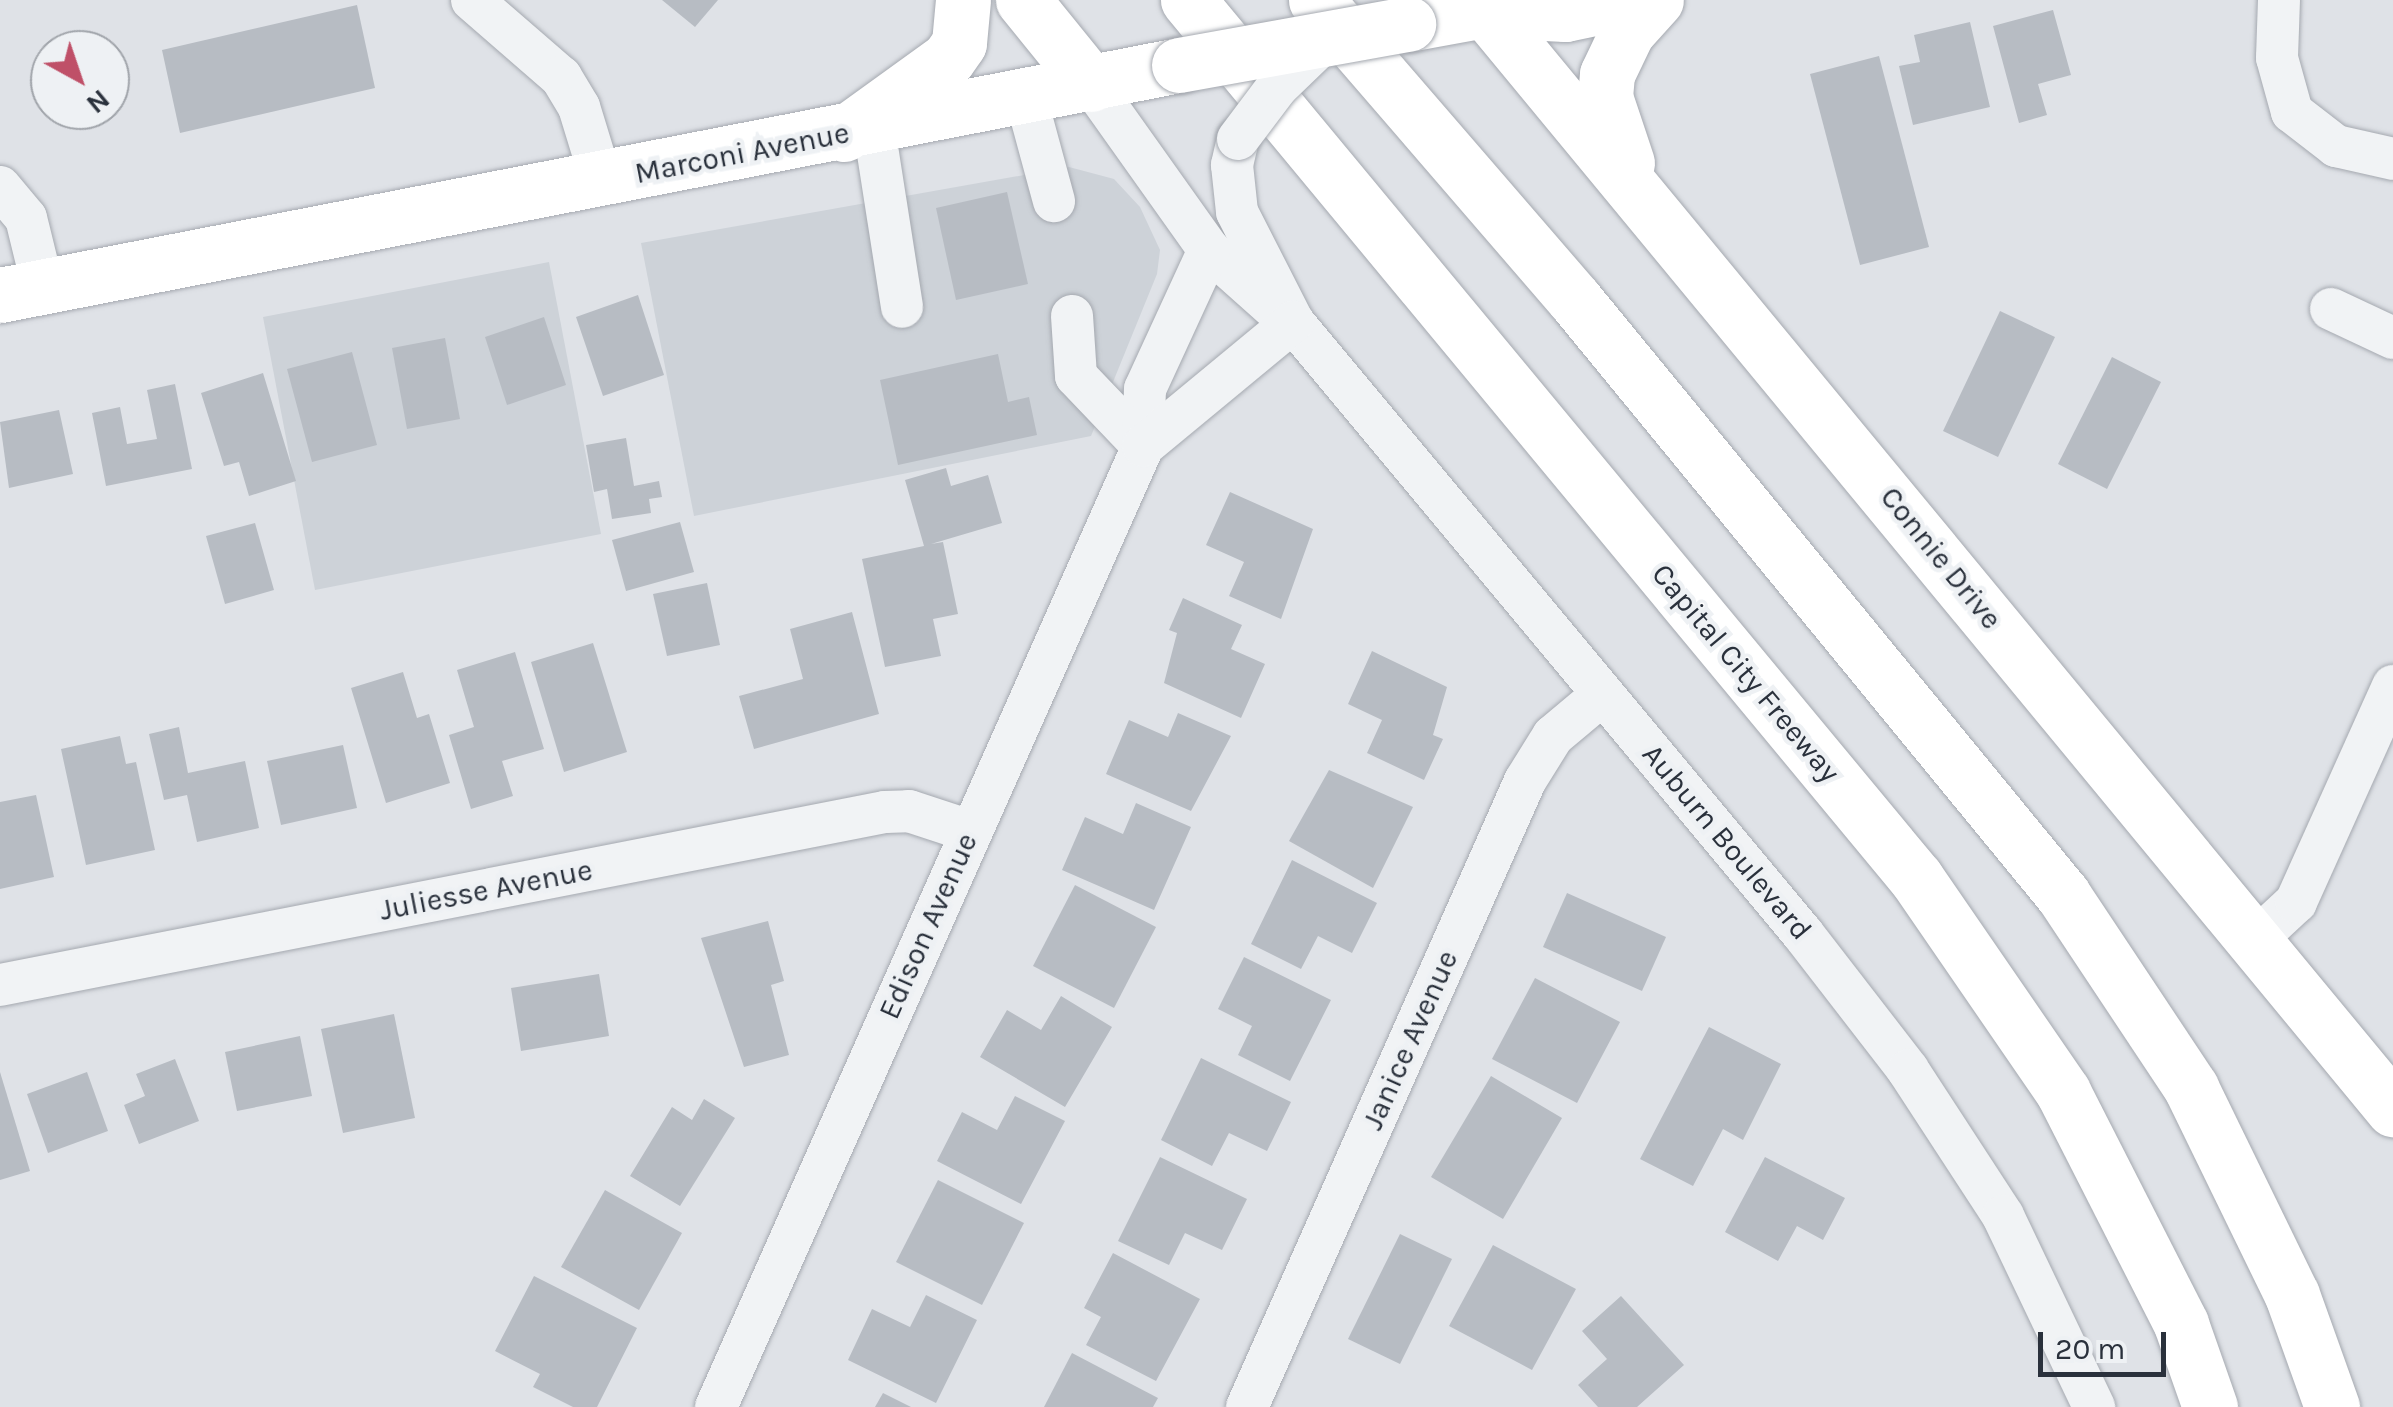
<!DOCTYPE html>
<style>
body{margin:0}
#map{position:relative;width:2393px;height:1407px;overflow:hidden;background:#dfe2e7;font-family:Karla,sans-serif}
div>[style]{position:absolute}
.built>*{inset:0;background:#cdd2d8}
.building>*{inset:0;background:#b7bcc3}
.roads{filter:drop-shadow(0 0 2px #a5a9b0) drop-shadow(0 0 2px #a5a9b0)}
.minor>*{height:42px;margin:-21px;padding:0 21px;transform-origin:21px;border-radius:21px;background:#f1f3f5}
.major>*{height:55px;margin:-27.5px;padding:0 27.5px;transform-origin:27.5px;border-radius:27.5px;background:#fff}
.highway>*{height:55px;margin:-27.5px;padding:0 27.5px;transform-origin:27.5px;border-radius:27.5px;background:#fff}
.bridges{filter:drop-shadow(0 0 2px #a5a9b0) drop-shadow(0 0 2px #a5a9b0)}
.minor-bridge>*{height:42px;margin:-21px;padding:0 21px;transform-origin:21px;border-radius:21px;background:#f1f3f5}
.major-bridge>*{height:55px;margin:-27.5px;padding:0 27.5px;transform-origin:27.5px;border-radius:27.5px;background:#fff}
span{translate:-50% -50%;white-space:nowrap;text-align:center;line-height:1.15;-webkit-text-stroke:9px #eef1f4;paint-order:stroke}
.street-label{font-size:30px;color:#2a313c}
.north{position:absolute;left:30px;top:30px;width:100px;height:100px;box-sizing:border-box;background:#eef1f4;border:2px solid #a0a4aa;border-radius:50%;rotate:140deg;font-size:28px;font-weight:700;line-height:40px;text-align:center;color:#2a313c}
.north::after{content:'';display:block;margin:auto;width:35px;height:45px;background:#bf5068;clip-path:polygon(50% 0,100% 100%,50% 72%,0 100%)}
.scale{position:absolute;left:2038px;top:1332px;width:128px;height:45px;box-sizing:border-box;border:5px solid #2a313c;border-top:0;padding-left:12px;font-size:30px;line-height:35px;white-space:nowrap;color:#2a313c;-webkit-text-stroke:8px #eef1f4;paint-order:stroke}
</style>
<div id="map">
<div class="built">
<i style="clip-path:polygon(1069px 167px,1114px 179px,1140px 207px,1160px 250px,1157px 274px,1091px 436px,694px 516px,641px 243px)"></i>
<i style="clip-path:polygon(549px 262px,601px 534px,315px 590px,263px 317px)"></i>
</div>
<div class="building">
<i style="clip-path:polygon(662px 0,718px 0,695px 27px)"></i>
<i style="clip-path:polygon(357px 5px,375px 88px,180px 133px,162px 50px)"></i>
<i style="clip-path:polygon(2053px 10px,2071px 75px,2038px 84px,2047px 115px,2019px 123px,1993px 26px)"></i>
<i style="clip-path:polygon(1970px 22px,1990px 107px,1913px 125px,1899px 66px,1920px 62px,1914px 35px)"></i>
<i style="clip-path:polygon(1879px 56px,1929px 247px,1860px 265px,1810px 74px)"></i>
<i style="clip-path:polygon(1007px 192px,1028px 284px,956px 300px,936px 208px)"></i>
<i style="clip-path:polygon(638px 295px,664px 375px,603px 396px,576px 317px)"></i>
<i style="clip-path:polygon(2000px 311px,2055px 337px,1998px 457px,1943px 431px)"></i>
<i style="clip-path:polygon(544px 317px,566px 385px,507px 405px,485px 337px)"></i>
<i style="clip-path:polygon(445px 338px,460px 419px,407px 429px,392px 348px)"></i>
<i style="clip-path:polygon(352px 352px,377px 445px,312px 462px,287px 369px)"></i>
<i style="clip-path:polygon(998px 354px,1008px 402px,1029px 397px,1037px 435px,898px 465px,880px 380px)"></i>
<i style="clip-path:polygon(2112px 357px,2161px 382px,2107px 489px,2058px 464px)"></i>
<i style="clip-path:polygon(263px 373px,296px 481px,249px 496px,239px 462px,224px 466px,201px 393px)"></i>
<i style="clip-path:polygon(175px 384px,192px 469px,106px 486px,92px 413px,120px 407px,127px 444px,157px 439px,147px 390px)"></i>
<i style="clip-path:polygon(59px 410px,73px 474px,9px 488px,0 422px)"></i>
<i style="clip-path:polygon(626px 438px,634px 486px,659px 481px,662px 497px,649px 499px,651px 513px,612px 519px,607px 489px,594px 492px,586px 445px)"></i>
<i style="clip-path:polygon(946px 468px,951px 486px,988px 475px,1002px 523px,931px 544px,943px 542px,958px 614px,933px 619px,941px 656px,885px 667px,862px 559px,924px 546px,905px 480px)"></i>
<i style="clip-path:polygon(1230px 492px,1313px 529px,1281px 619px,1229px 596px,1244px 562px,1206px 545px)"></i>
<i style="clip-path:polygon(680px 522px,694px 572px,626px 591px,612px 540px)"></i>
<i style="clip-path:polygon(255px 523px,274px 590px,225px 604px,206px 536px)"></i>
<i style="clip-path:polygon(707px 583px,720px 645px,667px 656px,653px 594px)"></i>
<i style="clip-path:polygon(1183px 598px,1242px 625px,1231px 649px,1265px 664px,1241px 718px,1164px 683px,1177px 633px,1169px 630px)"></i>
<i style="clip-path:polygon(852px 612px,879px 714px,754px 749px,739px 696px,803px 679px,790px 629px)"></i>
<i style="clip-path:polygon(593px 643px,627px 752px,564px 772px,531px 662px)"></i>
<i style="clip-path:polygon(1372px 651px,1447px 687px,1433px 735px,1443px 739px,1424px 780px,1367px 753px,1382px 720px,1348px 704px)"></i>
<i style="clip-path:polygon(515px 652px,544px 749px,502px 761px,513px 796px,471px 809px,449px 735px,474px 727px,457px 670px)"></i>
<i style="clip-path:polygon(403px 672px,417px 718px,429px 714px,450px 783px,386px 803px,351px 688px)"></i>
<i style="clip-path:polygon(1178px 713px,1231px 736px,1191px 811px,1106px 774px,1129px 720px,1168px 737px)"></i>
<i style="clip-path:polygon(179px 727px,188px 773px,245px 761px,259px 828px,197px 842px,187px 795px,164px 800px,149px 734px)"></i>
<i style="clip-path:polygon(120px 736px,126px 764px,136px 762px,155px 850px,86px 865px,61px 749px)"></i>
<i style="clip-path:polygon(343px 745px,357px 808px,281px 825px,267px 761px)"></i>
<i style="clip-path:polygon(1329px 770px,1413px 807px,1373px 888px,1289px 841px)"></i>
<i style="clip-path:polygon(36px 795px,54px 877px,0 889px,0 802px)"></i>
<i style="clip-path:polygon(1136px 803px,1191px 827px,1154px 910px,1062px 870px,1085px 817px,1123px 834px)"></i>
<i style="clip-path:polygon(1292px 860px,1377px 903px,1352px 953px,1318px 936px,1301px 969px,1251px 944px)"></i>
<i style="clip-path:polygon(1075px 885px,1156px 927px,1114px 1008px,1033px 966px)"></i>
<i style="clip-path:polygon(1567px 893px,1666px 937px,1642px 991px,1543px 947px)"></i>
<i style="clip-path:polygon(768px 921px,784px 981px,771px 985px,789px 1055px,744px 1067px,701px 938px)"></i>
<i style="clip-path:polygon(1244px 957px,1331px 1000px,1290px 1081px,1238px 1055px,1252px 1026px,1218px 1009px)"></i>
<i style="clip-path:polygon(599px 974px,609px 1036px,521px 1051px,511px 988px)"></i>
<i style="clip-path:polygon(1535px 978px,1620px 1022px,1577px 1103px,1492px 1059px)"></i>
<i style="clip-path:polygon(1061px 996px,1112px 1027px,1065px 1107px,980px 1057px,1007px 1010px,1041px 1030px)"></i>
<i style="clip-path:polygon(394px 1014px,415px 1118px,343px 1133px,321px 1029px)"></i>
<i style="clip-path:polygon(1709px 1027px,1781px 1064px,1743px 1140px,1723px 1129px,1693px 1186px,1640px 1159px)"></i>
<i style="clip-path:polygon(300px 1036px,312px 1096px,237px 1111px,225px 1052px)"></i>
<i style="clip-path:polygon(1201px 1058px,1291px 1102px,1267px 1151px,1229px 1133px,1212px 1166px,1161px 1140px)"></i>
<i style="clip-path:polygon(175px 1059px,199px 1121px,139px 1144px,124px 1105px,145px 1096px,136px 1074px)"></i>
<i style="clip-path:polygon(0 1072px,30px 1171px,0 1180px)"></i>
<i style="clip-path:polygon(87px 1072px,108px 1131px,48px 1153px,27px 1094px)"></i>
<i style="clip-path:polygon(1491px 1076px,1562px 1118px,1503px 1219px,1431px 1177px)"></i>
<i style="clip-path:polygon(1015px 1096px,1065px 1121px,1021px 1204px,937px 1161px,962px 1112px,997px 1130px)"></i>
<i style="clip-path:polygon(704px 1099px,735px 1118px,680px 1206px,630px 1176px,672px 1107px,692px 1120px)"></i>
<i style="clip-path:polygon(1160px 1157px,1247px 1199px,1222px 1250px,1185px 1233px,1169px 1265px,1118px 1241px)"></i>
<i style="clip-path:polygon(1765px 1157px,1845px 1198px,1823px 1240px,1797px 1226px,1778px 1261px,1725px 1232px)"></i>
<i style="clip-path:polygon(938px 1180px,1024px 1223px,982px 1305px,896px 1262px)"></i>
<i style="clip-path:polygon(605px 1190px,682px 1233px,639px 1310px,561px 1267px)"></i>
<i style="clip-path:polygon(1400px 1234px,1452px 1259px,1400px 1364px,1348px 1339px)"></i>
<i style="clip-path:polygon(1493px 1245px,1576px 1289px,1532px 1370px,1449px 1326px)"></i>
<i style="clip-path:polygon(1113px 1253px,1200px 1299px,1156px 1381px,1086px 1345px,1101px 1317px,1084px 1308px)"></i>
<i style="clip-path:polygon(534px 1276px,637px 1328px,597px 1407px,573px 1407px,533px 1387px,540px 1374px,495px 1351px)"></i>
<i style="clip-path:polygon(926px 1295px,977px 1320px,936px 1403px,848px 1360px,872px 1309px,910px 1327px)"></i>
<i style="clip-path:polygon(1621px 1296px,1684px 1365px,1637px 1407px,1598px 1407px,1578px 1385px,1607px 1359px,1582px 1331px)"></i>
<i style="clip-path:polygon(1072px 1353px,1158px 1398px,1153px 1407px,1044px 1407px)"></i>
<i style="clip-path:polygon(883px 1393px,911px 1407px,875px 1407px)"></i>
</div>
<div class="roads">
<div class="minor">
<i style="left:472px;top:0;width:118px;rotate:40.9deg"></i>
<i style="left:561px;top:77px;width:35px;rotate:59deg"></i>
<i style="left:579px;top:107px;width:75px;rotate:73deg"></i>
<i style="left:2279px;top:0;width:58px;rotate:92deg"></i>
<i style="left:2277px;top:58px;width:56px;rotate:74.5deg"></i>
<i style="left:2292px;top:112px;width:56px;rotate:37.7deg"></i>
<i style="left:2336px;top:146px;width:58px;rotate:12.8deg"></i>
<i style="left:1091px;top:84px;width:204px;rotate:54.6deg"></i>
<i style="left:1209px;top:250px;width:86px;rotate:41.7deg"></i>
<i style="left:1026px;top:98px;width:107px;rotate:74.8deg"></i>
<i style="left:874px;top:128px;width:181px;rotate:81.1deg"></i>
<i style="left:1238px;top:139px;width:27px;rotate:103deg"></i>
<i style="left:1232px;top:165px;width:47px;rotate:83.9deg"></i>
<i style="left:1237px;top:212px;width:123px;rotate:63deg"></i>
<i style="left:1293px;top:322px;width:797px;rotate:50.19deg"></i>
<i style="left:1803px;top:934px;width:172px;rotate:52.3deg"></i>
<i style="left:1908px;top:1070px;width:174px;rotate:56.9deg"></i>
<i style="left:2003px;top:1216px;width:212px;rotate:64.5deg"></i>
<i style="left:0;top:187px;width:40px;rotate:50deg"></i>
<i style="left:26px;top:218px;width:71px;rotate:76.2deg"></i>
<i style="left:2331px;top:309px;width:68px;rotate:25.1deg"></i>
<i style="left:1072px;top:316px;width:60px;rotate:86.2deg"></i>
<i style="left:1076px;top:376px;width:97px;rotate:46.3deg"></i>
<i style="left:1143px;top:446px;width:57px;rotate:-88deg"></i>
<i style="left:1145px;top:389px;width:153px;rotate:-65.3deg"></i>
<i style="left:2254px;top:941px;width:57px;rotate:-42.9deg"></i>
<i style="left:2296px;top:902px;width:237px;rotate:-65.8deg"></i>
<i style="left:0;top:985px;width:902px;rotate:-11.06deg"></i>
<i style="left:885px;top:812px;width:24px;rotate:-2deg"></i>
<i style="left:909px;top:811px;width:64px;rotate:18.2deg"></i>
<i style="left:716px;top:1407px;width:1052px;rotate:-66.04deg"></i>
<i style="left:1143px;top:446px;width:195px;rotate:-39.6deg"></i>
<i style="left:1247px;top:1407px;width:685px;rotate:-66.05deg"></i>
<i style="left:1525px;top:781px;width:53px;rotate:-58.1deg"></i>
<i style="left:1553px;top:736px;width:65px;rotate:-40deg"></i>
</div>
<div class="major">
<i style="left:1485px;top:10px;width:1426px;rotate:50.44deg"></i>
<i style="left:1408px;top:24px;width:78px;rotate:-10.3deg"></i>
<i style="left:1485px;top:10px;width:80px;rotate:2.9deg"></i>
<i style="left:1565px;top:14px;width:68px;rotate:-11.8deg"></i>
<i style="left:1627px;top:163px;width:70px;rotate:-108.4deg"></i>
<i style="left:1605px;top:97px;width:23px;rotate:-85deg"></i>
<i style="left:1607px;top:74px;width:47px;rotate:-64.5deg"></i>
<i style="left:1627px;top:32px;width:43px;rotate:-47.8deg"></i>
<i style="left:0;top:295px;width:1201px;rotate:-11.04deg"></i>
</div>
<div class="highway">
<i style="left:1023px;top:0;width:108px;rotate:51deg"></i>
<i style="left:1188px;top:0;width:1141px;rotate:50.34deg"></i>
<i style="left:1916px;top:878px;width:260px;rotate:55.5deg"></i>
<i style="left:2063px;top:1092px;width:260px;rotate:63deg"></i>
<i style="left:2181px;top:1324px;width:88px;rotate:70.7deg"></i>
<i style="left:1316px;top:0;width:396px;rotate:49.2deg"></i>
<i style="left:1575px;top:300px;width:770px;rotate:50.64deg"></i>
<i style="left:2063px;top:895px;width:232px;rotate:56.4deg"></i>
<i style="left:2191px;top:1088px;width:230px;rotate:64deg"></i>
<i style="left:2292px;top:1295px;width:119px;rotate:70.3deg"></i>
<i style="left:1476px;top:0;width:13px;rotate:48deg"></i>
<i style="left:844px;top:134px;width:128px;rotate:-35.8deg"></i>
<i style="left:948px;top:59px;width:19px;rotate:-55deg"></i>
<i style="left:959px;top:43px;width:43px;rotate:-84.7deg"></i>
</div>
</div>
<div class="bridges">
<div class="minor-bridge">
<i style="left:1238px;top:139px;width:65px;rotate:-53.1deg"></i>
<i style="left:1277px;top:87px;width:72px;rotate:-43.9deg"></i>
</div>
<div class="major-bridge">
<i style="left:1179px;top:65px;width:233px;rotate:-10.2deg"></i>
</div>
</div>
<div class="street-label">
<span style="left:742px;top:153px;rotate:-11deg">Marconi Avenue</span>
<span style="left:1941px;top:558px;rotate:51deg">Connie Drive</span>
<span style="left:1746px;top:673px;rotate:50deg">Capital City Freeway</span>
<span style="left:1727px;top:842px;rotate:50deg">Auburn Boulevard</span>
<span style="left:486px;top:890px;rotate:-11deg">Juliesse Avenue</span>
<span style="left:928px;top:926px;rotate:-66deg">Edison Avenue</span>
<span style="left:1410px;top:1040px;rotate:-66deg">Janice Avenue</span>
</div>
<div class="north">N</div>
<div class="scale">20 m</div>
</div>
